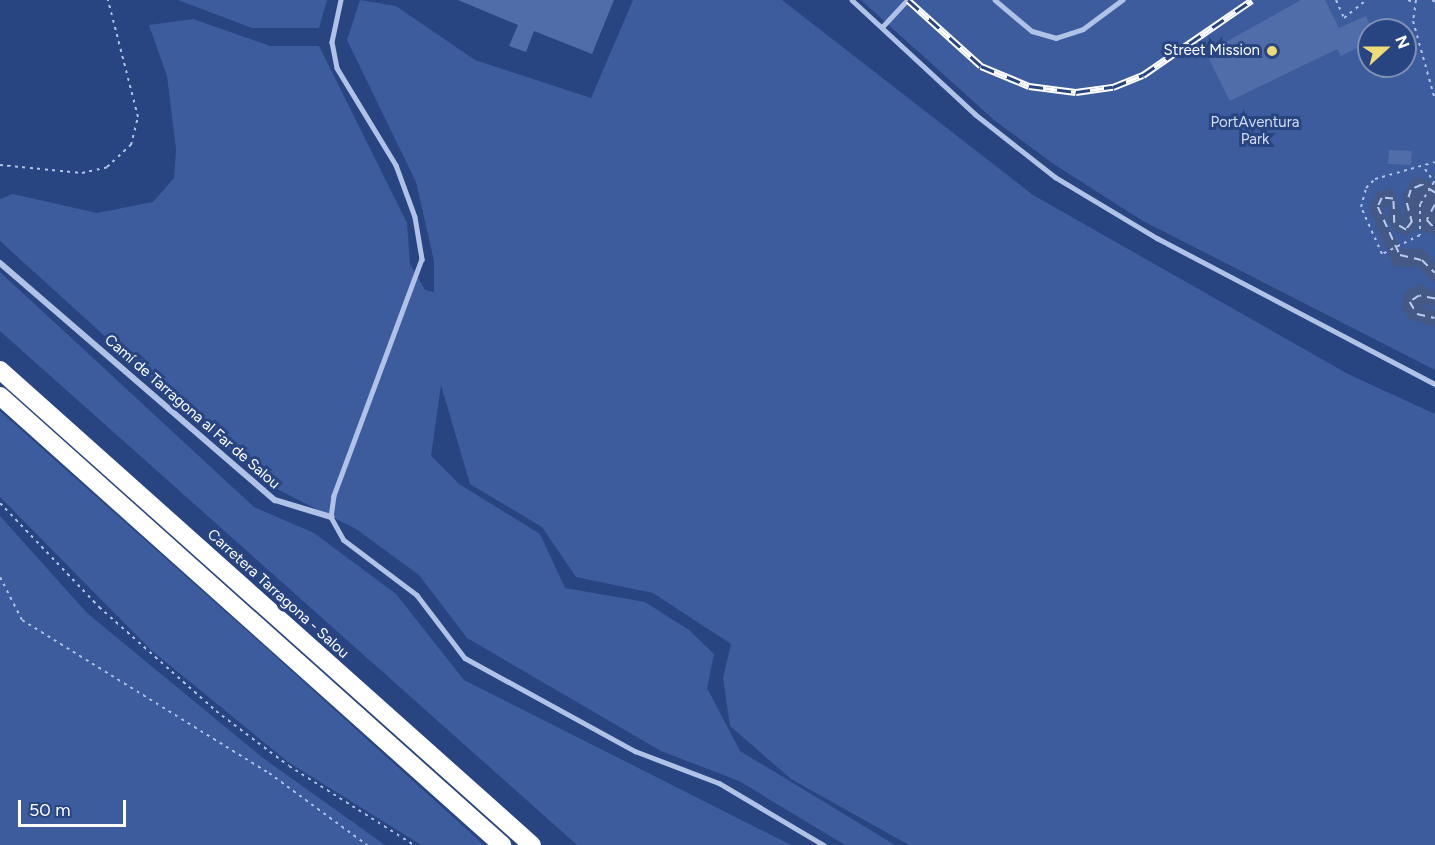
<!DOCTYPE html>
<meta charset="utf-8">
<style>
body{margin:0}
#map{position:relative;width:1435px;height:845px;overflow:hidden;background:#284481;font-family:Figtree,sans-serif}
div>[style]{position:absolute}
.green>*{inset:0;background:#3d5c9e}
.water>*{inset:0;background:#455986}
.ferry>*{height:1.5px;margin-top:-0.75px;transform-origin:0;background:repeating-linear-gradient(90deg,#bce 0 8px,transparent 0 14px)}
.building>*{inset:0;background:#506da9}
.path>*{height:2px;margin-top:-1px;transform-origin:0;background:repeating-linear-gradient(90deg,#b0c2e6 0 3px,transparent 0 7.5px)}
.lane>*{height:4.5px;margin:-2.25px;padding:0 2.25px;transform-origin:2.25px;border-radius:2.25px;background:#b0c2e6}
.street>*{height:6px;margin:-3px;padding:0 3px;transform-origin:3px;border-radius:3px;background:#b0c2e6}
.highway>*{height:18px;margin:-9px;padding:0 9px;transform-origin:9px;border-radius:9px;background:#fff}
.rail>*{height:7px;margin-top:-3.5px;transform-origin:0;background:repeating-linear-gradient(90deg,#284481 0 14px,#fff 0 28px);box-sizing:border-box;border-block:2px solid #fff}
.dots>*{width:16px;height:16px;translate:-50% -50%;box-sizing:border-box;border:3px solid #284481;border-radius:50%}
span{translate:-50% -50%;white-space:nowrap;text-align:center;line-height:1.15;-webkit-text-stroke:6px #284481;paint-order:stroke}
.poi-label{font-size:15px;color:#fff}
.right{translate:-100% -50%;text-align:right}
.park-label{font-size:15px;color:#d3def5}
.street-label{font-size:15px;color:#fff}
.north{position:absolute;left:1357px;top:18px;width:60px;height:60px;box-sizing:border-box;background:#284481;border:2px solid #7e8fb3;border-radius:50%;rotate:69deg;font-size:16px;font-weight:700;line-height:24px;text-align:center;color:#fff}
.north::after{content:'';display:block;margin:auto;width:21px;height:27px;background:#eeda76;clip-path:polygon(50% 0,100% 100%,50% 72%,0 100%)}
.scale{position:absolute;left:18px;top:800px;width:108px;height:27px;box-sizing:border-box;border:3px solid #fff;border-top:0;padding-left:8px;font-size:18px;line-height:21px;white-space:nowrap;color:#fff;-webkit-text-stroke:4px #284481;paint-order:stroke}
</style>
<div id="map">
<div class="green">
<i style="clip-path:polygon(178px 0,327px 0,319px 28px,252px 28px)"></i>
<i style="clip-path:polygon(360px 0,396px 6px,475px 60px,591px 98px,633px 0,782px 0,1033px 195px,1348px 374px,1435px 414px,1435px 845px,909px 845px,791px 779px,730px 726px,723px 678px,731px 644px,653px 593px,576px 577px,542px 527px,470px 484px,441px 385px,431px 456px,459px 484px,540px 534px,565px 588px,645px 602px,689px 630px,714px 654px,707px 688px,740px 751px,895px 845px,845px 845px,739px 781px,661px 751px,467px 638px,419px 575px,356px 529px,269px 485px,0 241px,0 199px,13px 194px,97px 213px,153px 202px,174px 178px,176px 149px,167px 76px,149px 25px,193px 19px,270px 46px,319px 46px,407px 223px,410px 264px,425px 290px,434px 292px,434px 261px,416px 182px,347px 40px)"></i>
<i style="clip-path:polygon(evenodd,861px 0,1435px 0,1435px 370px,1143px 221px,1055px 165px,994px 120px,861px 0,1369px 30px,1405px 30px,1405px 66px,1369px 66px,1369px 30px)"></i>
<i style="clip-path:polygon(0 272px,254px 507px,314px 533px,396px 594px,464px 680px,791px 845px,577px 845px,0 331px)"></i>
<i style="clip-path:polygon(0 411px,254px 637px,484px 845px,421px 845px,288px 762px,151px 650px,0 497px)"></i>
<i style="clip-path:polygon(0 516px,87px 613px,263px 758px,385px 845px,0 845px)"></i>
</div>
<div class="water">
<i style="clip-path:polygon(1416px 177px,1435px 182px,1435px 236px,1416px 229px,1408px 236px,1395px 232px,1388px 220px,1390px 204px,1383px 208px,1390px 230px,1402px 249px,1422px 249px,1435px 263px,1435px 284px,1418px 267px,1394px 267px,1369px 208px,1377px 192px,1392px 188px,1405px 223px,1403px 193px)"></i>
<i style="clip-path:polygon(1421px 283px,1430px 291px,1435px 287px,1435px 306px,1417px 304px,1435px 311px,1435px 327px,1409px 319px,1401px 307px,1405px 291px)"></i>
</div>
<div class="ferry">
<i style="left:1435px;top:193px;width:15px;rotate:-148deg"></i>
<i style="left:1422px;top:185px;width:12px;rotate:156deg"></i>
<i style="left:1411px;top:190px;width:14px;rotate:107deg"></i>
<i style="left:1407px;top:203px;width:20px;rotate:75deg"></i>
<i style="left:1412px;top:222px;width:10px;rotate:127deg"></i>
<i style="left:1406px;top:230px;width:14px;rotate:-150deg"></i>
<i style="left:1394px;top:223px;width:24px;rotate:-92deg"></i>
<i style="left:1393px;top:199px;width:11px;rotate:-175deg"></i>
<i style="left:1382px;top:198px;width:10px;rotate:114deg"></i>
<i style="left:1378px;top:207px;width:53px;rotate:65.4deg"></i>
<i style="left:1400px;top:255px;width:23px;rotate:13deg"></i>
<i style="left:1422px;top:260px;width:18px;rotate:45deg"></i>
<i style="left:1435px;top:205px;width:17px;rotate:118deg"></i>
<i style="left:1427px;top:220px;width:12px;rotate:48deg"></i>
<i style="left:1435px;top:299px;width:16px;rotate:-169deg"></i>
<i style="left:1419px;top:296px;width:11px;rotate:146deg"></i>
<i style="left:1410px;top:302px;width:14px;rotate:60deg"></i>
<i style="left:1417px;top:314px;width:18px;rotate:13deg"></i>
</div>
<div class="building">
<i style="clip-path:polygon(458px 0,614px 0,592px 54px,534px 31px,526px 52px,509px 46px,518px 25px)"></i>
<i style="clip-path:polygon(1301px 0,1325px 0,1339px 28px,1366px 16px,1372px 30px,1369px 42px,1341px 56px,1337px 49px,1230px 101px,1206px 53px)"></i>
<i style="clip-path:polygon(1389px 150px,1412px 151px,1411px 165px,1388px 164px)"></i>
</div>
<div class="path">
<i style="left:1336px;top:0;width:20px;rotate:66deg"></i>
<i style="left:1344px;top:18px;width:28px;rotate:-39deg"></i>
<i style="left:1408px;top:0;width:8px;rotate:23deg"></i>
<i style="left:1416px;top:0;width:21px;rotate:98deg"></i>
<i style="left:1413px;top:21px;width:82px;rotate:74.4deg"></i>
<i style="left:1432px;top:0;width:4px;rotate:34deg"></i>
<i style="left:0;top:165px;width:82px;rotate:5.6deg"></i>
<i style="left:82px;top:173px;width:26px;rotate:-13deg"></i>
<i style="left:107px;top:167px;width:33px;rotate:-43deg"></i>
<i style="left:131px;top:145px;width:29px;rotate:-76deg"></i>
<i style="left:138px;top:117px;width:121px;rotate:-104.4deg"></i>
<i style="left:1425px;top:169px;width:16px;rotate:55deg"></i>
<i style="left:1434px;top:182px;width:26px;rotate:122deg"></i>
<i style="left:1420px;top:204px;width:31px;rotate:90deg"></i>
<i style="left:1420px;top:235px;width:42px;rotate:153.4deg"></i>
<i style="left:1382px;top:254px;width:51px;rotate:-114.1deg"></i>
<i style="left:1361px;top:207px;width:20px;rotate:-75deg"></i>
<i style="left:1366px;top:188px;width:13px;rotate:-45deg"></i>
<i style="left:1375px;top:179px;width:62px;rotate:-15.8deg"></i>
<i style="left:0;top:503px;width:144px;rotate:46.4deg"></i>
<i style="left:99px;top:607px;width:157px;rotate:41.6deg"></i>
<i style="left:216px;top:711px;width:91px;rotate:37deg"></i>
<i style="left:289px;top:766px;width:148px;rotate:32.3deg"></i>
<i style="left:0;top:577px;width:48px;rotate:62.9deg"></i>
<i style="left:22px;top:620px;width:291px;rotate:31.8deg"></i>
<i style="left:269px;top:773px;width:122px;rotate:36.3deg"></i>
</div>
<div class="lane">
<i style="left:341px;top:0;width:43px;rotate:102.1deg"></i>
<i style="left:332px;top:42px;width:26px;rotate:79deg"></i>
<i style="left:337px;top:68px;width:114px;rotate:58.7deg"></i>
<i style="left:396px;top:165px;width:55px;rotate:69.9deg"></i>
<i style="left:415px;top:217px;width:43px;rotate:80.5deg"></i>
<i style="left:422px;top:259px;width:253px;rotate:110.4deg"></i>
<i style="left:334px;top:496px;width:21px;rotate:98deg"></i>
<i style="left:331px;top:517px;width:26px;rotate:61deg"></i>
<i style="left:344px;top:540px;width:91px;rotate:37deg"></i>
<i style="left:417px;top:595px;width:79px;rotate:52.7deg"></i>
<i style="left:465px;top:658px;width:194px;rotate:28.7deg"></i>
<i style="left:635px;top:751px;width:90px;rotate:20.9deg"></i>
<i style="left:719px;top:783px;width:122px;rotate:30.6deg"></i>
<i style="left:852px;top:0;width:168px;rotate:42.8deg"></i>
<i style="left:975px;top:114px;width:102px;rotate:38.2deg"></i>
<i style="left:1055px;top:177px;width:119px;rotate:30.9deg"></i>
<i style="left:1157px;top:238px;width:314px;rotate:27.7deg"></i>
<i style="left:995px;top:0;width:48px;rotate:40deg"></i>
<i style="left:1032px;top:31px;width:25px;rotate:16deg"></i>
<i style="left:1056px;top:38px;width:28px;rotate:-18deg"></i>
<i style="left:1083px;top:29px;width:49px;rotate:-36.6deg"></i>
<i style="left:882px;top:27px;width:37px;rotate:-47deg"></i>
</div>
<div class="street">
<i style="left:0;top:263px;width:363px;rotate:40.8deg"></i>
<i style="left:275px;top:500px;width:59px;rotate:16.9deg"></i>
</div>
<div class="highway">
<i style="left:0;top:370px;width:713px;rotate:41.76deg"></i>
<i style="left:0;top:396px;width:674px;rotate:41.81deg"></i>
</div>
<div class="rail">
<i style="left:908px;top:0;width:98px;rotate:42.1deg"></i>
<i style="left:981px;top:66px;width:52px;rotate:22.6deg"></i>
<i style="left:1029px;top:86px;width:47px;rotate:7.3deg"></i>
<i style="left:1076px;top:92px;width:37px;rotate:-8deg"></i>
<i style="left:1113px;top:87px;width:32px;rotate:-22deg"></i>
<i style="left:1143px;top:75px;width:132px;rotate:-34.5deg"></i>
</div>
<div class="dots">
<i style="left:1272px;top:51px;background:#eeda76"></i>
</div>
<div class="poi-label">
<span class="right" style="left:1260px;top:51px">Street Mission</span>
</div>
<div class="park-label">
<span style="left:1255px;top:131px">PortAventura<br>Park</span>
</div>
<div class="street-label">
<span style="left:192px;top:412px;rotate:41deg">Camí de Tarragona al Far de Salou</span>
<span style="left:278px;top:594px;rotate:42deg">Carretera Tarragona - Salou</span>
</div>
<div class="north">N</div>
<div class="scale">50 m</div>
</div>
